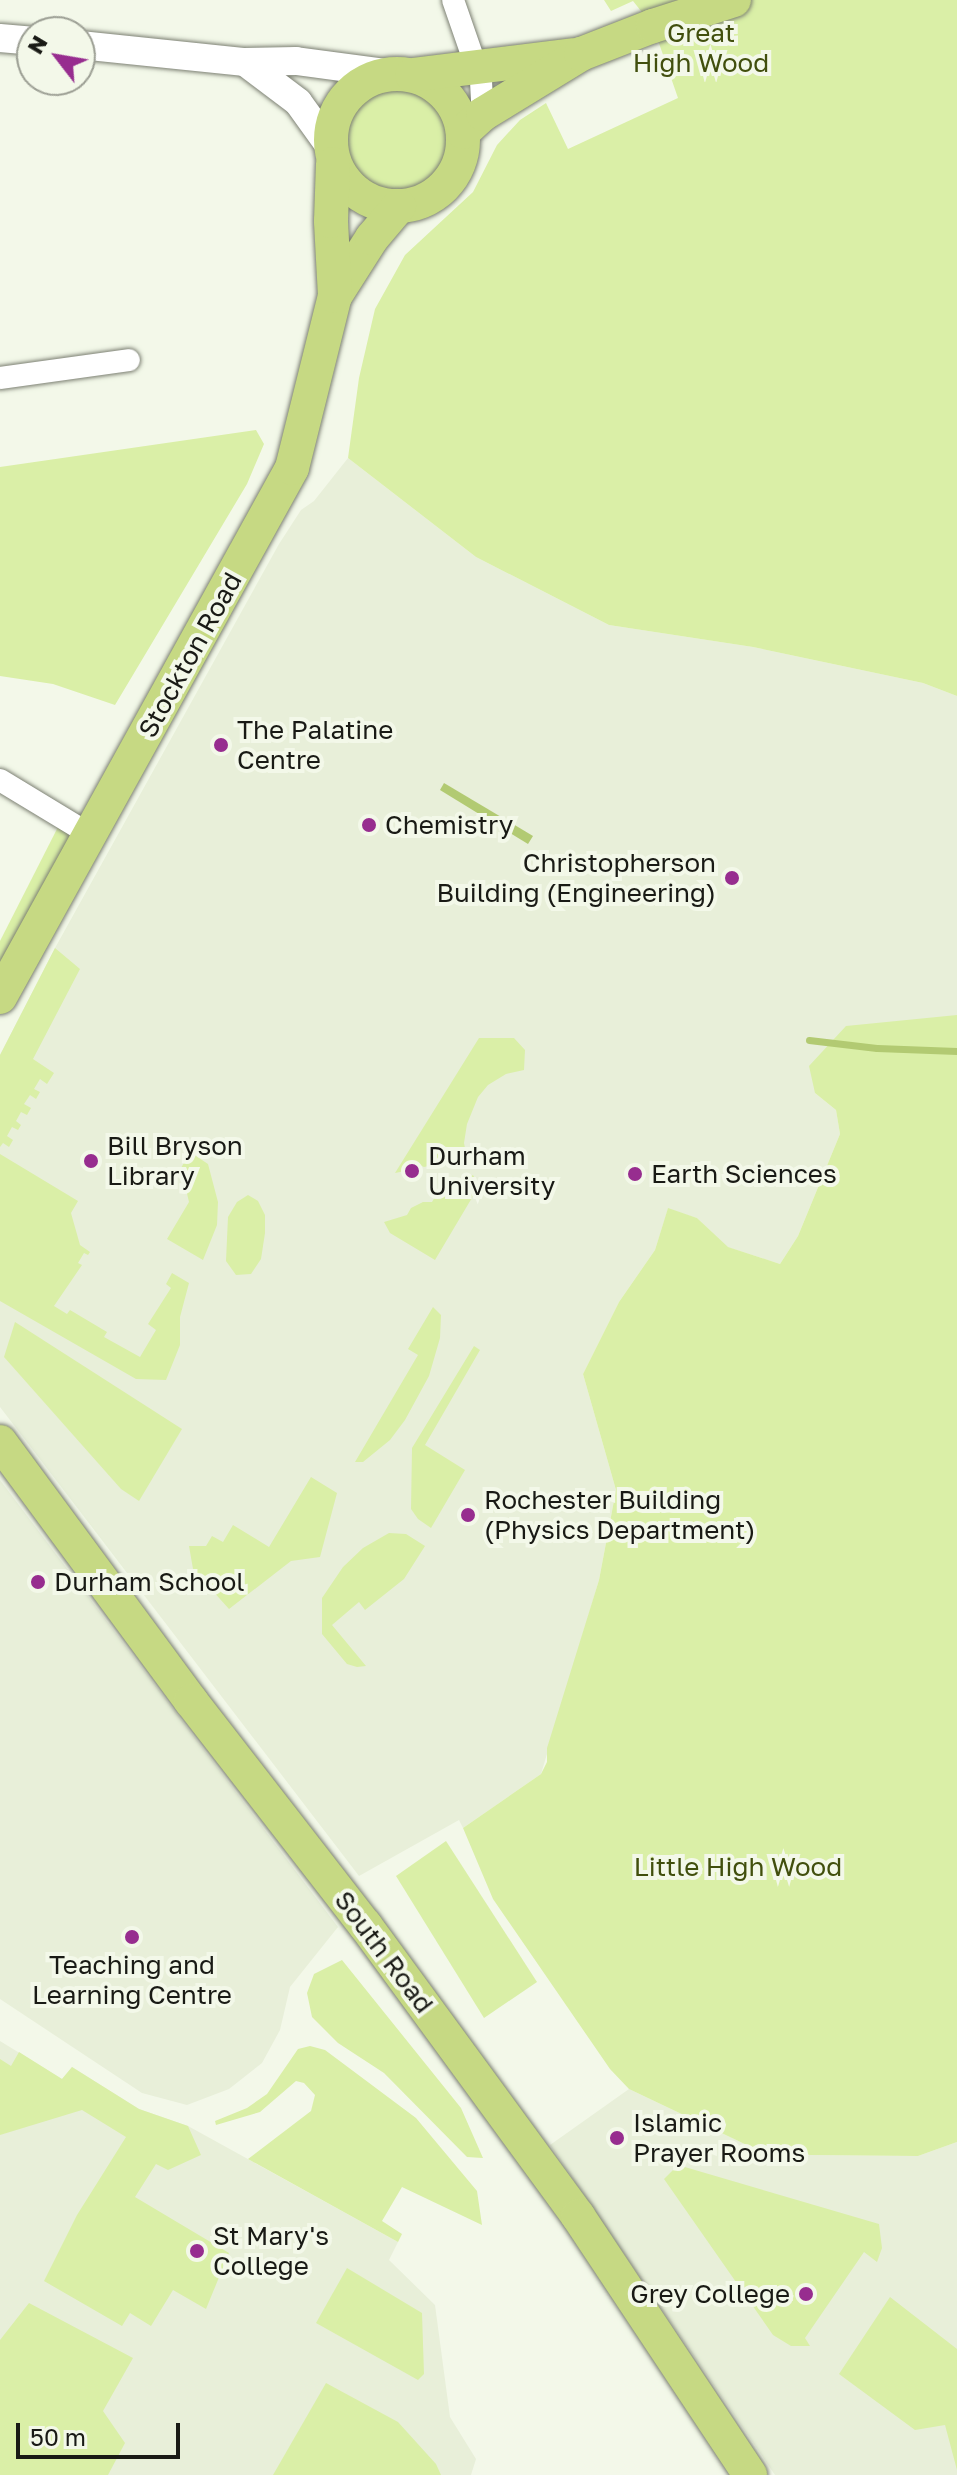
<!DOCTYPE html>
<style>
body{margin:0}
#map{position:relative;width:957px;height:2475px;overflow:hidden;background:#f3f8e9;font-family:"Golos Text",sans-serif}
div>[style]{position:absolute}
.built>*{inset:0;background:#e8efd9}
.green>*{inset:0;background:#daefa7}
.round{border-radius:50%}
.water>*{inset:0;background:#b2ca72}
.stream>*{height:7px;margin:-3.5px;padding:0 3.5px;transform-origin:3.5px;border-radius:3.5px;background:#b2ca72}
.roads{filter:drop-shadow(0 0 2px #7d8174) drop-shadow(0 0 2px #7d8174)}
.minor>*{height:22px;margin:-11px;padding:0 11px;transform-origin:11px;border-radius:11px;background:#fff}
.tertiary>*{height:28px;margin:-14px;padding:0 14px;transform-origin:14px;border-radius:14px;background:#fff}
.primary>*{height:34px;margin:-17px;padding:0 17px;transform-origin:17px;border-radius:17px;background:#c6d983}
.primary>.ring{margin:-17px;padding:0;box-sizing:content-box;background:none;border:34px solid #c6d983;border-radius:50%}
.dots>*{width:22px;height:22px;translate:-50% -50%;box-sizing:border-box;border:4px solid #f3f8e9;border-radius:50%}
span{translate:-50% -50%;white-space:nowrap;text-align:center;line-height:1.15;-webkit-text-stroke:8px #f3f8e9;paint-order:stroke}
.park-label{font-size:26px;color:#414f0d}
.street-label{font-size:26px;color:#191a15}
.poi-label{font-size:26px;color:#191a15}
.left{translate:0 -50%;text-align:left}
.right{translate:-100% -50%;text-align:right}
.north{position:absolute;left:16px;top:16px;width:80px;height:80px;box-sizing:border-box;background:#f3f8e9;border:2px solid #9c9f94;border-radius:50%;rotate:301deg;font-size:22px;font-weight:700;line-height:32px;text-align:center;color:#191a15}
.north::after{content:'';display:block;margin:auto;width:28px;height:36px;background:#972d8f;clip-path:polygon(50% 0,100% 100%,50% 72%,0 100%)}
.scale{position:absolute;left:16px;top:2423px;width:164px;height:36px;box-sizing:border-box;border:4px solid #191a15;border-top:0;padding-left:10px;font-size:24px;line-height:28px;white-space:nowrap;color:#191a15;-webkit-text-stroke:6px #f3f8e9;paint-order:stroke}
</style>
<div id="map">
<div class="built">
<i style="clip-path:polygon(348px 458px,476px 557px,609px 625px,753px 647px,923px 683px,957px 696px,957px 1015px,815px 1093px,836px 1110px,840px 1134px,798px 1236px,780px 1264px,727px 1247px,697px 1218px,668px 1209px,655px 1250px,619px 1302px,583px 1374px,616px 1490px,599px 1580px,541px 1774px,463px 1828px,459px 1820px,359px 1876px,0 1407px,0 1055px,55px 948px,279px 544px,301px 510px,314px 501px)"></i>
<i style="clip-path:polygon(0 1480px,338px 1927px,290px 1987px,280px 2030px,262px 2063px,229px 2089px,187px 2105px,142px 2093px,0 1999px)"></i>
<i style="clip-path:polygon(0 2041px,62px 2079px,72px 2067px,139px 2109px,188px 2126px,398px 2242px,389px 2260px,435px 2305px,450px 2417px,476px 2459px,471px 2475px,0 2475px)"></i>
<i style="clip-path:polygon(629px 2089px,753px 2148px,810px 2155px,918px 2156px,957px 2142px,957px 2475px,775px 2475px,550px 2145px)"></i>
</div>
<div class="green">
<i style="clip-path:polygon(604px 0,957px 0,957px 696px,923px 683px,753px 647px,609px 625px,476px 557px,348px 458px,359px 378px,375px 309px,405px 255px,473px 192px,497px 145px,520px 120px,546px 103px,568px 149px,678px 98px,653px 26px,633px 1px,611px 11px)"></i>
<i class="round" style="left:342px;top:86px;width:106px;height:106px"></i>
<i style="clip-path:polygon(256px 430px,264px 444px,247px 484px,115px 705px,53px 684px,0 676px,0 467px)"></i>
<i style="clip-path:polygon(58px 827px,73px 837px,0 969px,0 941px)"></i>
<i style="clip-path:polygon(55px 948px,80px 969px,33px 1059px,54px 1073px,47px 1084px,40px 1079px,34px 1089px,40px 1092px,36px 1099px,30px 1095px,24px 1104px,31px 1108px,27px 1115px,21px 1112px,16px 1121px,21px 1125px,18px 1130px,12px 1127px,7px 1136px,13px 1140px,9px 1147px,3px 1143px,0 1147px,0 1055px)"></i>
<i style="clip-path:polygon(957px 1015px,957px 2142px,918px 2156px,810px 2155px,753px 2148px,629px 2089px,610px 2069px,493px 1899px,463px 1828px,541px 1774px,547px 1762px,547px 1748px,599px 1580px,616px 1490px,583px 1374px,619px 1302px,655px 1250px,668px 1208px,697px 1218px,728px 1247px,780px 1264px,798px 1236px,840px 1134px,836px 1110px,815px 1093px,809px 1066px,846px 1026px)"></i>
<i style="clip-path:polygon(479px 1038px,514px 1038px,525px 1050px,524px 1070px,506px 1074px,488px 1085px,478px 1097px,467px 1124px,464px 1143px,467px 1158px,443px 1158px,438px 1164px,424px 1167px,417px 1164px,410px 1170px,395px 1173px)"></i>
<i style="clip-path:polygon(190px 1152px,208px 1164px,218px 1202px,217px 1225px,203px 1260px,167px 1239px,189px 1202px,181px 1168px)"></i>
<i style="clip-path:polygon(0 1154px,78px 1201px,71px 1213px,80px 1245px,90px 1252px,88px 1255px,84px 1253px,78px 1263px,82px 1265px,54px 1306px,67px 1314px,70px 1310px,107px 1332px,104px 1337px,140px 1357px,156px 1330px,148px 1324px,171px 1288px,166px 1284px,172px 1273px,189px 1283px,180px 1317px,180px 1345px,166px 1380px,136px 1379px,0 1301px)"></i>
<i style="clip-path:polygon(473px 1175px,479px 1186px,435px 1260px,390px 1233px,384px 1222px,407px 1215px,411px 1208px,423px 1202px,432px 1202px,436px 1195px,457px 1189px,461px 1182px)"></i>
<i style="clip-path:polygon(248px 1195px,258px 1201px,265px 1215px,265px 1233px,261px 1259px,251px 1274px,236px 1275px,226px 1261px,228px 1217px,237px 1202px)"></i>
<i style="clip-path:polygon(433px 1307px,441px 1315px,440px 1338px,429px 1376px,405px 1420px,390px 1440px,363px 1462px,355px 1462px,418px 1355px,408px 1349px)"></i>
<i style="clip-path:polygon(15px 1322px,182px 1429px,139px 1501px,121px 1489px,4px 1357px)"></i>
<i style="clip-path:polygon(474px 1346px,480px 1350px,425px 1445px,465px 1470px,431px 1528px,418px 1519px,411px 1509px,412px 1448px)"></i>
<i style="clip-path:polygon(311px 1477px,337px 1493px,320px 1557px,291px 1561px,229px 1609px,193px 1569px,189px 1546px,206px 1546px,212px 1536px,223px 1542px,233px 1525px,269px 1547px)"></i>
<i style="clip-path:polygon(389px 1533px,406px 1534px,425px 1546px,404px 1579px,365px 1610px,359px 1602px,332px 1625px,366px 1666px,357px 1667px,347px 1664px,322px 1634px,322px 1598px,343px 1567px,363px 1548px)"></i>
<i style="clip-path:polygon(446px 1841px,537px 1982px,484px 2018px,396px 1876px)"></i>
<i style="clip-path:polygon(342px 1960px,461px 2108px,483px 2158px,467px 2157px,384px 2073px,338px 2043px,312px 2017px,307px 1993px,314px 1974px)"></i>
<i style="clip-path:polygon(310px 2046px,325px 2050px,416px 2118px,477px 2191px,482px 2225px,402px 2187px,382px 2221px,402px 2234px,398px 2242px,248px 2159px,311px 2111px,315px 2095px,304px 2083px,296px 2081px,260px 2112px,216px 2125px,215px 2121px,247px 2108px,267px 2094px,298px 2049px)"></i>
<i style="clip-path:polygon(19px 2052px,62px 2079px,72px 2067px,139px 2109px,188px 2126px,201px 2155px,168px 2170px,156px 2164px,135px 2197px,229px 2253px,206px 2309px,173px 2290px,151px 2326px,130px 2313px,122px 2326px,44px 2281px,77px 2215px,126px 2137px,82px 2110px,0 2135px,0 2059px,11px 2066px)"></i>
<i style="clip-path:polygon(678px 2165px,879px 2224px,882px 2248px,877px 2262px,864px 2252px,805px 2338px,810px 2346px,791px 2346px,773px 2335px,664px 2179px)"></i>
<i style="clip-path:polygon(347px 2268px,422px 2313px,424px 2374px,418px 2380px,316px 2323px)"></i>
<i style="clip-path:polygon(890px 2297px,957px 2349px,957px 2470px,945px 2425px,915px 2430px,839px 2374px)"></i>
<i style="clip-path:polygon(29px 2303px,133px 2358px,103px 2411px,125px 2443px,108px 2475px,0 2475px,0 2340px)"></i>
<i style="clip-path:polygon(326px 2383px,398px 2422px,436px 2464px,441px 2475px,273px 2475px)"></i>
</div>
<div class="water">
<i style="clip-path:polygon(444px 783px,533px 836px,528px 844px,440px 790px)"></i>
</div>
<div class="stream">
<i style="left:809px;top:1040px;width:68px;rotate:6.7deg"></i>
<i style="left:877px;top:1048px;width:80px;rotate:2.1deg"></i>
</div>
<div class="roads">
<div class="minor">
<i style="left:453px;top:0;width:86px;rotate:70.9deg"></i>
<i style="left:481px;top:81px;width:33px;rotate:87deg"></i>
<i style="left:0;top:378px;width:130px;rotate:-7.9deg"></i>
<i style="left:0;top:780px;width:104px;rotate:31.2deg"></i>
</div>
<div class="tertiary">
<i style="left:0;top:38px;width:32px;rotate:5deg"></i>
<i style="left:80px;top:45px;width:166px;rotate:5.9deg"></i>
<i style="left:245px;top:62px;width:51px;rotate:-1.1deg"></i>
<i style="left:296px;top:61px;width:97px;rotate:7.7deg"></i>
<i style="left:245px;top:62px;width:66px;rotate:37deg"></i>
<i style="left:298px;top:102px;width:57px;rotate:54.3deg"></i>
</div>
<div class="primary">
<i class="ring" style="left:331px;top:74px;width:98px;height:98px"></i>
<i style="left:412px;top:75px;width:163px;rotate:-7deg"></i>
<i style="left:463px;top:132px;width:27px;rotate:-42deg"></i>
<i style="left:483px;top:114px;width:115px;rotate:-31.5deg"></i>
<i style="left:581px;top:54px;width:77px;rotate:-21.3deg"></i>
<i style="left:653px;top:26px;width:85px;rotate:-17.8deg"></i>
<i style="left:335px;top:296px;width:69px;rotate:-57.5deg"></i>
<i style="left:372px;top:238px;width:42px;rotate:-49.8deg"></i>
<i style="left:0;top:997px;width:604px;rotate:-61.1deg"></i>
<i style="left:292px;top:468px;width:177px;rotate:-76deg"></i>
<i style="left:335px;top:296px;width:75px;rotate:-93.1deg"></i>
<i style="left:331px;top:221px;width:57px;rotate:-88deg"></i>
<i style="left:0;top:1442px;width:322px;rotate:53.6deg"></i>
<i style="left:191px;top:1701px;width:284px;rotate:52.2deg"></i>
<i style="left:365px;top:1925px;width:361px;rotate:53.8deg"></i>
<i style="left:578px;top:2216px;width:311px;rotate:56.4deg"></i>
</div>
</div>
<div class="dots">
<i style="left:221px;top:745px;background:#972d8f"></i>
<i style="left:369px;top:825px;background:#972d8f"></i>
<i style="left:732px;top:878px;background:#972d8f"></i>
<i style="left:91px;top:1161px;background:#972d8f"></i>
<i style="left:412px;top:1171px;background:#972d8f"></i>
<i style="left:635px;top:1174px;background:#972d8f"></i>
<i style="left:468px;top:1515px;background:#972d8f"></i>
<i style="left:38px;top:1582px;background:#972d8f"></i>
<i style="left:132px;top:1937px;background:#972d8f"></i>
<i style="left:617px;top:2138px;background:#972d8f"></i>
<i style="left:197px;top:2251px;background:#972d8f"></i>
<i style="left:806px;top:2294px;background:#972d8f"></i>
</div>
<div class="park-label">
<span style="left:701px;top:48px">Great<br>High Wood</span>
<span style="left:738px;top:1867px">Little High Wood</span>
</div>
<div class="street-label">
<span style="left:190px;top:655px;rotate:-61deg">Stockton Road</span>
<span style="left:384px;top:1952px;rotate:53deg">South Road</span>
</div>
<div class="poi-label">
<span class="left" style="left:237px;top:745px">The Palatine<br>Centre</span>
<span class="left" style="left:385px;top:825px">Chemistry</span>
<span class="right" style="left:716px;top:878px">Christopherson<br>Building (Engineering)</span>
<span class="left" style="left:107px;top:1161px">Bill Bryson<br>Library</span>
<span class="left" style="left:428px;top:1171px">Durham<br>University</span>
<span class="left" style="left:651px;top:1174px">Earth Sciences</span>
<span class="left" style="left:484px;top:1515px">Rochester Building<br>(Physics Department)</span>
<span class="left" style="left:54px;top:1582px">Durham School</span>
<span style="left:132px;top:1980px">Teaching and<br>Learning Centre</span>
<span class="left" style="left:633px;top:2138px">Islamic<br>Prayer Rooms</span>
<span class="left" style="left:213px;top:2251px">St Mary's<br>College</span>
<span class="right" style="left:790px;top:2294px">Grey College</span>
</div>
<div class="north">N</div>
<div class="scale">50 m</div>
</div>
